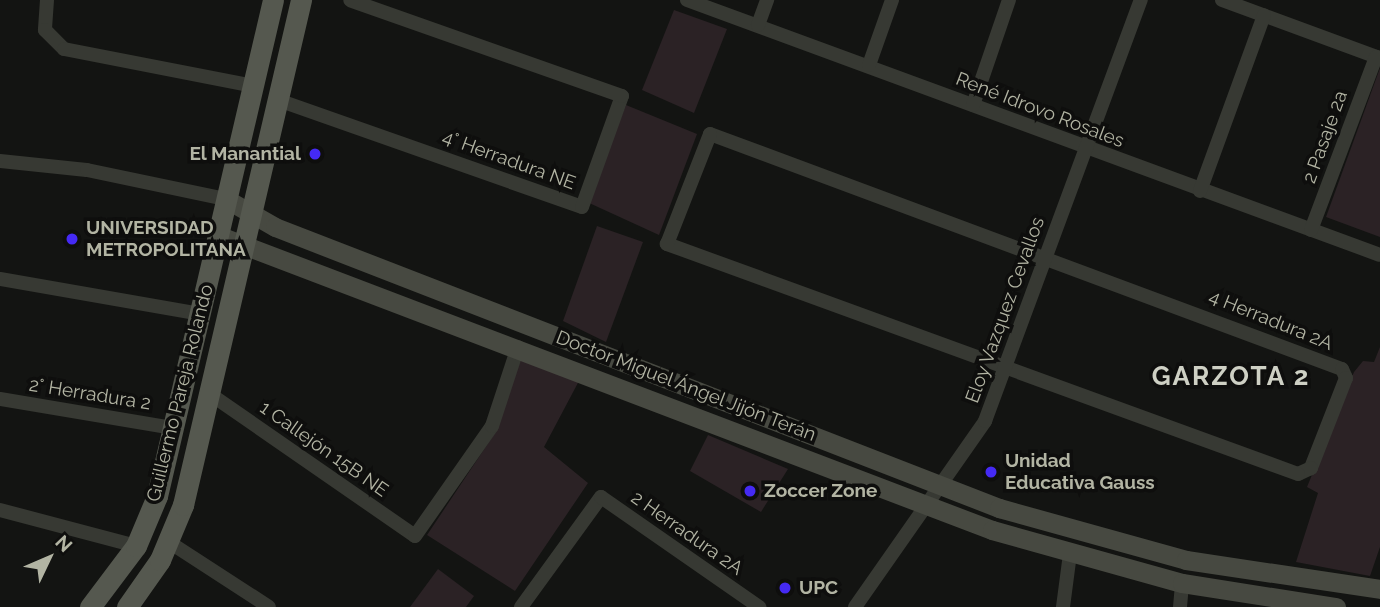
<!DOCTYPE html>
<meta charset="utf-8">
<style>
body{margin:0}
#map{position:relative;width:1380px;height:607px;overflow:hidden;background:#131412;font-family:Raleway,sans-serif}
div>[style]{position:absolute}
.green>*{inset:0;background:#2b2225}
.street>*{height:14px;margin:-7px;padding:0 7px;transform-origin:7px;border-radius:7px;background:#373933}
.secondary>*{height:19px;margin:-9.5px;padding:0 9.5px;transform-origin:9.5px;border-radius:9.5px;background:#474941}
.primary>*{height:21px;margin:-10.5px;padding:0 10.5px;transform-origin:10.5px;border-radius:10.5px;background:#55584f}
.dots>*{width:19px;height:19px;translate:-50% -50%;box-sizing:border-box;border:4px solid #0e0e0d;border-radius:50%}
span{translate:-50% -50%;white-space:nowrap;text-align:center;line-height:1.15;-webkit-text-stroke:7px #0e0e0d;paint-order:stroke}
.street-label{font-size:19px;color:#b2b4a3}
.poi-label{font-size:19px;color:#b2b4a3;font-weight:700}
.right{translate:-100% -50%;text-align:right}
.left{translate:0 -50%;text-align:left}
.district-label{font-size:26px;color:#ced0c4;font-weight:700;letter-spacing:2px}
.north{position:absolute;left:14px;top:523px;width:70px;height:70px;-webkit-text-stroke:5px #0e0e0d;paint-order:stroke;rotate:46deg;font-size:19px;font-weight:700;line-height:28px;text-align:center;color:#b2b4a3}
.north::after{content:'';display:block;margin:auto;width:24px;height:32px;background:#b2b4a3;clip-path:polygon(50% 0,100% 100%,50% 72%,0 100%)}
</style>
<div id="map">
<div class="green">
<i style="clip-path:polygon(674px 10px,727px 29px,694px 113px,642px 90px)"></i>
<i style="clip-path:polygon(1380px 68px,1380px 237px,1326px 217px)"></i>
<i style="clip-path:polygon(626px 105px,697px 134px,659px 235px,587px 202px)"></i>
<i style="clip-path:polygon(597px 226px,643px 242px,606px 342px,563px 321px)"></i>
<i style="clip-path:polygon(1380px 347px,1380px 547px,1370px 576px,1296px 562px,1318px 493px,1307px 487px,1354px 372px,1363px 361px,1374px 362px)"></i>
<i style="clip-path:polygon(522px 355px,580px 379px,544px 447px,588px 483px,515px 591px,427px 535px,497px 430px)"></i>
<i style="clip-path:polygon(708px 435px,788px 469px,761px 512px,690px 471px)"></i>
<i style="clip-path:polygon(438px 569px,474px 596px,466px 607px,410px 607px)"></i>
</div>
<div class="street">
<i style="left:47px;top:0;width:30px;rotate:94deg"></i>
<i style="left:45px;top:30px;width:27px;rotate:45deg"></i>
<i style="left:64px;top:49px;width:194px;rotate:11deg"></i>
<i style="left:687px;top:0;width:738px;rotate:20.2deg"></i>
<i style="left:1222px;top:0;width:168px;rotate:20.2deg"></i>
<i style="left:758px;top:25px;width:27px;rotate:-70deg"></i>
<i style="left:869px;top:65px;width:69px;rotate:-70.5deg"></i>
<i style="left:278px;top:100px;width:322px;rotate:19.4deg"></i>
<i style="left:582px;top:207px;width:118px;rotate:-70.2deg"></i>
<i style="left:622px;top:96px;width:288px;rotate:-160.6deg"></i>
<i style="left:973px;top:105px;width:111px;rotate:-71.1deg"></i>
<i style="left:710px;top:134px;width:674px;rotate:20.4deg"></i>
<i style="left:1342px;top:369px;width:10px;rotate:66deg"></i>
<i style="left:1346px;top:378px;width:97px;rotate:111.3deg"></i>
<i style="left:1311px;top:468px;width:14px;rotate:155deg"></i>
<i style="left:1298px;top:474px;width:672px;rotate:-159.97deg"></i>
<i style="left:667px;top:244px;width:118px;rotate:-68.6deg"></i>
<i style="left:0;top:161px;width:87px;rotate:5.9deg"></i>
<i style="left:87px;top:170px;width:142px;rotate:11.8deg"></i>
<i style="left:1200px;top:191px;width:187px;rotate:-70deg"></i>
<i style="left:1311px;top:230px;width:185px;rotate:-69.4deg"></i>
<i style="left:0;top:279px;width:203px;rotate:9.9deg"></i>
<i style="left:210px;top:394px;width:249px;rotate:34.7deg"></i>
<i style="left:415px;top:536px;width:134px;rotate:-55deg"></i>
<i style="left:492px;top:426px;width:83px;rotate:-71.8deg"></i>
<i style="left:0;top:399px;width:176px;rotate:9.5deg"></i>
<i style="left:0;top:510px;width:141px;rotate:14.8deg"></i>
<i style="left:169px;top:542px;width:119px;rotate:33deg"></i>
<i style="left:521px;top:607px;width:136px;rotate:-54deg"></i>
<i style="left:601px;top:497px;width:193px;rotate:34.8deg"></i>
<i style="left:855px;top:607px;width:227px;rotate:-55deg"></i>
<i style="left:985px;top:421px;width:449px;rotate:-69.7deg"></i>
<i style="left:1063px;top:607px;width:53px;rotate:-82.5deg"></i>
<i style="left:1180px;top:607px;width:24px;rotate:-85deg"></i>
</div>
<div class="secondary">
<i style="left:226px;top:199px;width:56px;rotate:29.7deg"></i>
<i style="left:275px;top:227px;width:777px;rotate:21.21deg"></i>
<i style="left:999px;top:508px;width:194px;rotate:15.5deg"></i>
<i style="left:1186px;top:560px;width:196px;rotate:8.5deg"></i>
<i style="left:217px;top:235px;width:829px;rotate:20.84deg"></i>
<i style="left:992px;top:530px;width:197px;rotate:15.6deg"></i>
<i style="left:1182px;top:583px;width:156px;rotate:8.9deg"></i>
</div>
<div class="primary">
<i style="left:90px;top:607px;width:76px;rotate:-53deg"></i>
<i style="left:136px;top:546px;width:54px;rotate:-67.2deg"></i>
<i style="left:157px;top:496px;width:509px;rotate:-76.84deg"></i>
<i style="left:127px;top:607px;width:57px;rotate:-54.9deg"></i>
<i style="left:160px;top:560px;width:60px;rotate:-67.3deg"></i>
<i style="left:183px;top:505px;width:519px;rotate:-76.85deg"></i>
</div>
<div class="dots">
<i style="left:315px;top:154px;background:#452af4"></i>
<i style="left:72px;top:239px;background:#452af4"></i>
<i style="left:991px;top:472px;background:#452af4"></i>
<i style="left:750px;top:491px;background:#452af4"></i>
<i style="left:785px;top:588px;background:#452af4"></i>
</div>
<div class="street-label">
<span style="left:1040px;top:110px;rotate:21deg">René Idrovo Rosales</span>
<span style="left:1325px;top:137px;rotate:-70deg">2 Pasaje 2a</span>
<span style="left:509px;top:160px;rotate:20deg">4° Herradura NE</span>
<span style="left:1005px;top:310px;rotate:-70deg">Eloy Vazquez Cevallos</span>
<span style="left:1271px;top:320px;rotate:22deg">4 Herradura 2A</span>
<span style="left:686px;top:386px;rotate:21deg">Doctor Miguel Ángel Jijón Terán</span>
<span style="left:180px;top:393px;rotate:-76deg">Guillermo Pareja Rolando</span>
<span style="left:90px;top:394px;rotate:9deg">2° Herradura 2</span>
<span style="left:324px;top:449px;rotate:35deg">1 Callejón 15B NE</span>
<span style="left:687px;top:533px;rotate:35deg">2 Herradura 2A</span>
</div>
<div class="poi-label">
<span class="right" style="left:301px;top:154px">El Manantial</span>
<span class="left" style="left:86px;top:239px">UNIVERSIDAD<br>METROPOLITANA</span>
<span class="left" style="left:1005px;top:472px">Unidad<br>Educativa Gauss</span>
<span class="left" style="left:764px;top:491px">Zoccer Zone</span>
<span class="left" style="left:799px;top:588px">UPC</span>
</div>
<div class="district-label">
<span style="left:1231px;top:377px">GARZOTA 2</span>
</div>
<div class="north">N</div>
</div>
